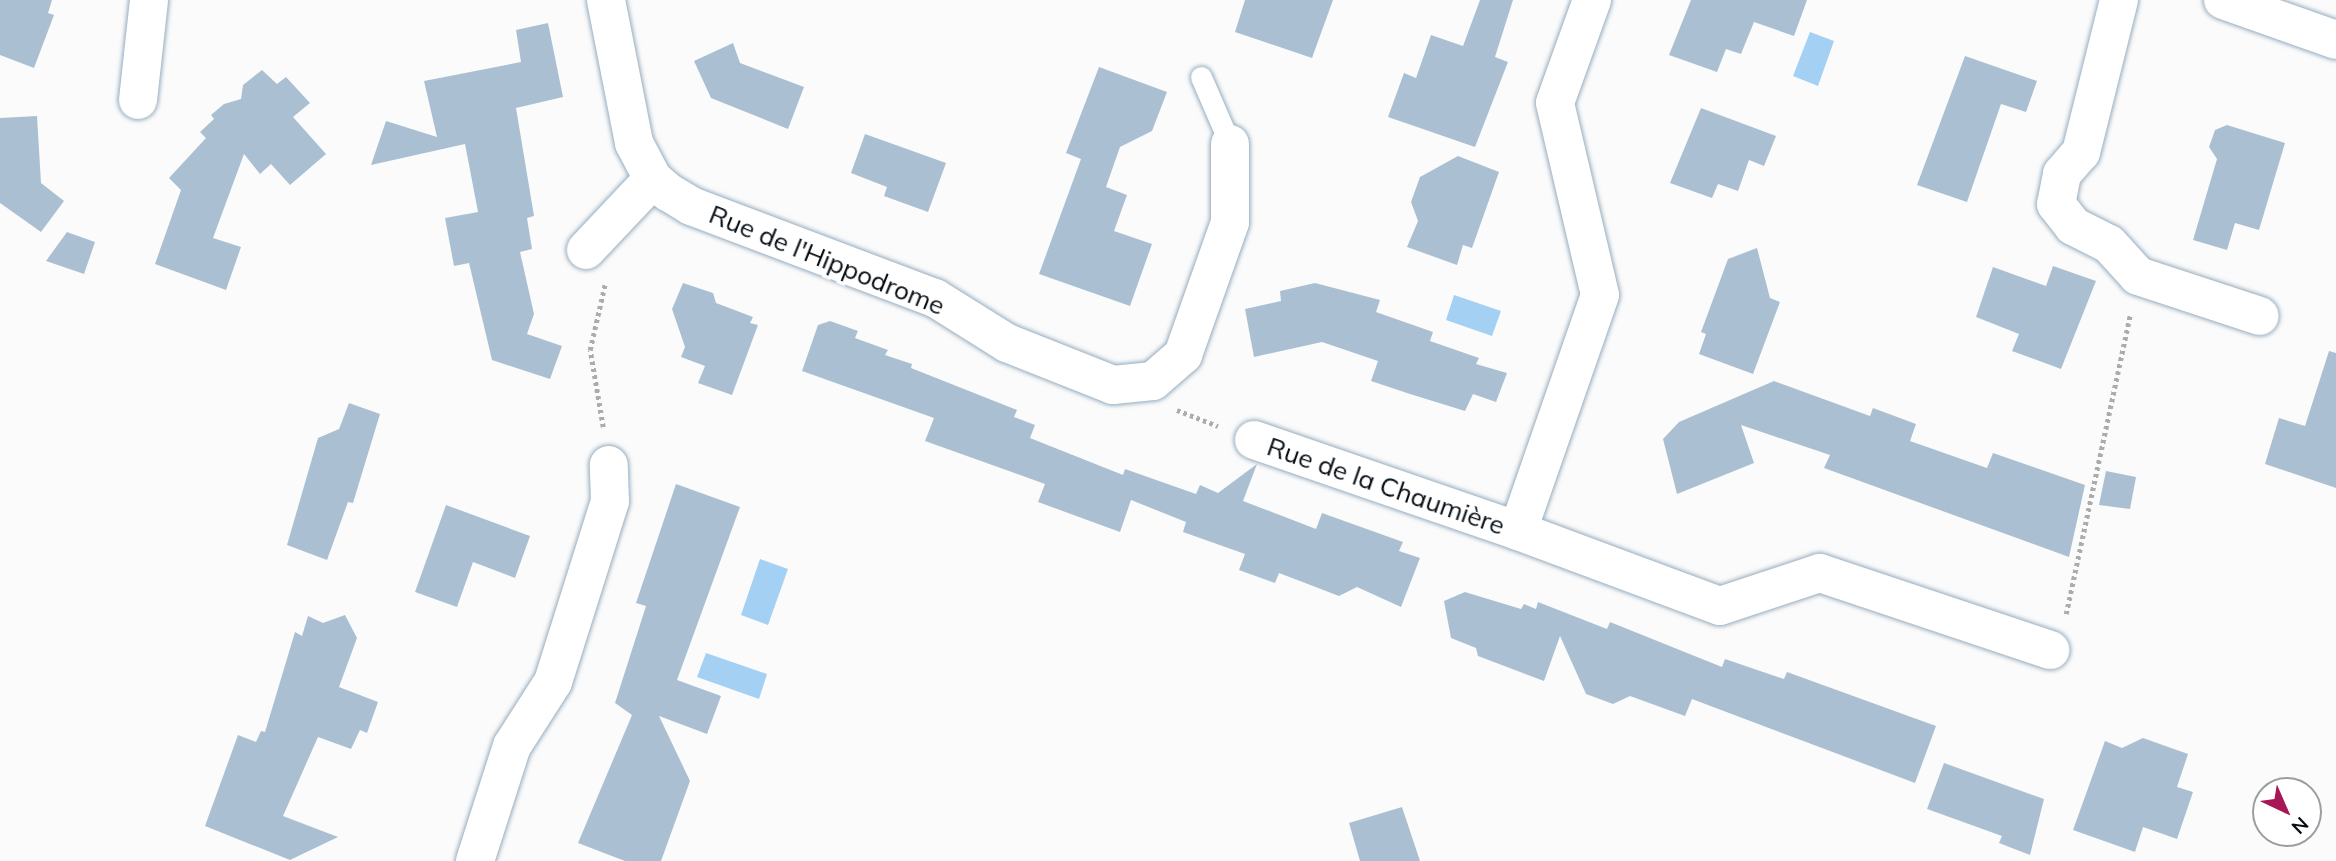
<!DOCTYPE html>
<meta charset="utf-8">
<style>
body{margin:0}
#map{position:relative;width:2336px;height:861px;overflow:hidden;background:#fbfbfb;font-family:Mulish,sans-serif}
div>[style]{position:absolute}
.water>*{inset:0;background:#a4d1f3}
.building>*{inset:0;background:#aac0d2}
.path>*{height:4.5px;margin-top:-2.25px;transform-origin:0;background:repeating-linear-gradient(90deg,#aaacae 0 3.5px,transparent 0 7px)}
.roads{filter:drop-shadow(0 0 2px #97adbe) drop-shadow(0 0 2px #97adbe)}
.lane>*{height:21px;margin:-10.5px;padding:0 10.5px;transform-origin:10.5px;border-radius:10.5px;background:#fff}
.street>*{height:38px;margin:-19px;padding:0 19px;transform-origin:19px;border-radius:19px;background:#fff}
span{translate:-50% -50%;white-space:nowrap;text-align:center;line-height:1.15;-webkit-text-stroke:7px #fff;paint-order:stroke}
.street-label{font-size:26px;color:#060d13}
.north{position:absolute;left:2252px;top:777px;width:70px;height:70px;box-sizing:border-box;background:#fff;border:2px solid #9b9ea1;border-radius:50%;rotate:136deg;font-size:19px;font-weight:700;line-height:28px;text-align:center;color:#060d13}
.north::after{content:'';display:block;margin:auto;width:24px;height:32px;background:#a71755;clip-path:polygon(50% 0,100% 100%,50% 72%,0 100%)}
</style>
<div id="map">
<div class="water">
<i style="clip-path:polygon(1810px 32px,1834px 41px,1818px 86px,1793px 76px)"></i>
<i style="clip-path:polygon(1454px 295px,1501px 311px,1492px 336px,1446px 320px)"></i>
<i style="clip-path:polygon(760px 559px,788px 569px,768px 625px,741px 615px)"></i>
<i style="clip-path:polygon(706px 653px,767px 674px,759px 699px,697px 677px)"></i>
</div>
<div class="building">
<i style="clip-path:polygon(0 0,52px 0,48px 13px,54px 15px,34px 68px,0 55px)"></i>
<i style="clip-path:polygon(1245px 0,1333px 0,1312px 58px,1235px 32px)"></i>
<i style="clip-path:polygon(1480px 0,1513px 0,1495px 57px,1508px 62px,1475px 147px,1388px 117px,1404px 73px,1416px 78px,1431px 35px,1463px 46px)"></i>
<i style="clip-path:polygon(1691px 0,1807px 0,1794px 36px,1754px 22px,1741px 54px,1726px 49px,1717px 72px,1669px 55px)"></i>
<i style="clip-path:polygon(548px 23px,563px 97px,516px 108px,534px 216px,527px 218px,532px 249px,520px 252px,534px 314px,527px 334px,562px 346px,550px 379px,492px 360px,469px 263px,454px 266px,445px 218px,478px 212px,465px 144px,371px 165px,386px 121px,437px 137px,424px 81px,521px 62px,516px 30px)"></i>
<i style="clip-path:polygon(733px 43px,740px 63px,804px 87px,788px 129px,711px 98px,694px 61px)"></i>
<i style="clip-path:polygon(1965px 56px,2037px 81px,2026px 112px,2001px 104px,1967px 202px,1917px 185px)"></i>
<i style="clip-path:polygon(1099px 67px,1167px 92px,1152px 131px,1120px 147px,1106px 187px,1127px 195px,1114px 231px,1152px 244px,1130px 306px,1039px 274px,1081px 159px,1066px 153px)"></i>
<i style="clip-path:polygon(262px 70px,277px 84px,286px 77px,310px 103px,293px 117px,326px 154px,290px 185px,271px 164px,260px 174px,244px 154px,213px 238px,241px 247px,226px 290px,155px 264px,181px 190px,169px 178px,206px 138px,200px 132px,214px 119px,211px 115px,224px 104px,241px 99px,243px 85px)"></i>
<i style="clip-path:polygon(1701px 108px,1776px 136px,1764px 166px,1749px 160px,1738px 191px,1718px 184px,1712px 198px,1670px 183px)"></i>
<i style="clip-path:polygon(37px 116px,41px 183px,64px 201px,41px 232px,0 203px,0 118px)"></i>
<i style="clip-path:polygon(2227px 125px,2285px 143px,2259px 230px,2235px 223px,2227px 250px,2193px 240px,2217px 159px,2209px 147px,2215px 130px)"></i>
<i style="clip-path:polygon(865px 134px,946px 163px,928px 212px,884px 196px,887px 187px,851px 173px)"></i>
<i style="clip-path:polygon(1458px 156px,1499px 172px,1472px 248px,1463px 245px,1457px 265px,1407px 247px,1418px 221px,1411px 202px,1420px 177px)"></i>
<i style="clip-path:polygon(67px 232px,95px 242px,84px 274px,46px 261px)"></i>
<i style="clip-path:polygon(1757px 248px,1770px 298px,1780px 302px,1753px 374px,1699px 354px,1706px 334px,1701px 332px,1728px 259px)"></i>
<i style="clip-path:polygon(2053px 266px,2096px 281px,2061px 369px,2012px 351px,2019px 334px,1976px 317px,1993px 267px,2046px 286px)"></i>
<i style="clip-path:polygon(683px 283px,713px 293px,716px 303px,753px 317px,750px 323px,758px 325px,732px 395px,698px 383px,705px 366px,681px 357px,685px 347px,672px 309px)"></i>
<i style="clip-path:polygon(1315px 283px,1380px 300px,1376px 312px,1433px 332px,1430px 341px,1479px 358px,1476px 364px,1507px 373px,1496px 402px,1473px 394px,1465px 411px,1410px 394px,1371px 381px,1378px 361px,1322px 342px,1254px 357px,1245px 309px,1281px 301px,1280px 291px)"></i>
<i style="clip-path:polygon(830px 321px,858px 331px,855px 338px,888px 350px,885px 355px,912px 364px,911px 368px,1017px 410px,1014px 417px,1035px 425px,1030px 438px,1123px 475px,1125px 469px,1196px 494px,1200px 485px,1218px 493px,1257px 464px,1243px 501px,1316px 529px,1322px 513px,1403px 542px,1399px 551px,1420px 558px,1401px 607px,1357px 587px,1339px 596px,1279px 573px,1275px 583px,1239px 570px,1245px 554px,1183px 532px,1186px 522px,1131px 500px,1120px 532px,1038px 502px,1045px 484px,925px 441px,934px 418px,802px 371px,818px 325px)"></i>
<i style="clip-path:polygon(2329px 351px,2336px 353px,2336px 488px,2265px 464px,2279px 418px,2305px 426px)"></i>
<i style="clip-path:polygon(1774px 381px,1870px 416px,1873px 408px,1916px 424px,1910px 441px,1987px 468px,1993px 453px,2085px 485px,2069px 557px,1824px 468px,1830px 455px,1741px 425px,1754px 463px,1677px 494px,1663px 439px,1679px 422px)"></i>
<i style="clip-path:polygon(349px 403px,380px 414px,353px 503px,348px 502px,327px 560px,287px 545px,318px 438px,339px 429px)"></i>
<i style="clip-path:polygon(2106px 471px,2136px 477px,2130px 509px,2099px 505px)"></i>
<i style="clip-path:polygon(676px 484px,740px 507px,677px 680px,721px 696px,707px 734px,659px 716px,690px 781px,661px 861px,625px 861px,578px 843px,632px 715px,615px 703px,646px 606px,636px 603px)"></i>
<i style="clip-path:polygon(446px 505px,530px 536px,515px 578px,473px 562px,457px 607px,415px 592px)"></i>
<i style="clip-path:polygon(1465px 592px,1521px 609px,1524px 604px,1536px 609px,1538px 602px,1607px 629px,1610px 622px,1722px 667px,1725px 659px,1784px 679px,1787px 672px,1936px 726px,1915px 783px,1692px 699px,1685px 716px,1630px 696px,1613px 704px,1586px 694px,1560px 636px,1544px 681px,1478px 656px,1476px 648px,1451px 638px,1444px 601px)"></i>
<i style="clip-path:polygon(345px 615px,357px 638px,339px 687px,378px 702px,367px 733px,360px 730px,351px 749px,318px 737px,283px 816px,338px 837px,290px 860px,205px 826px,238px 735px,256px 742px,261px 731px,265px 732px,295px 632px,302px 636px,308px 616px,323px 623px)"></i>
<i style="clip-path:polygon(2143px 738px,2188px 754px,2177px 787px,2193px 792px,2177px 839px,2143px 827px,2135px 852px,2073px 830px,2105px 741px,2122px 748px)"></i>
<i style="clip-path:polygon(1944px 763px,2044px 799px,2030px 855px,1999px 843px,2002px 836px,1927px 809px)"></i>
<i style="clip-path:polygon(1402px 807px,1420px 861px,1360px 861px,1349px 823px)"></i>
</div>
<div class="path">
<i style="left:1177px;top:410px;width:44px;rotate:21.3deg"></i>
<i style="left:603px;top:427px;width:78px;rotate:-99.6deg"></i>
<i style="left:590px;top:350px;width:68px;rotate:-77.2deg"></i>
<i style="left:2066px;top:614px;width:306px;rotate:-77.9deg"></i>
</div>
<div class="roads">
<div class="lane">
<i style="left:1201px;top:77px;width:73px;rotate:66.6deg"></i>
</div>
<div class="street">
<i style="left:606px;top:0;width:146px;rotate:78.9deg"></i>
<i style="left:634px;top:143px;width:41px;rotate:62.2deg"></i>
<i style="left:653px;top:179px;width:20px;rotate:41deg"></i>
<i style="left:668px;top:192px;width:27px;rotate:31deg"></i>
<i style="left:691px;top:206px;width:261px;rotate:20.7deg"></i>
<i style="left:935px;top:298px;width:85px;rotate:32deg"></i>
<i style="left:1007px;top:343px;width:114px;rotate:21.6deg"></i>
<i style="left:1113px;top:385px;width:40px;rotate:-5.7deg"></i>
<i style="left:1153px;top:381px;width:40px;rotate:-41deg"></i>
<i style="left:1183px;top:355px;width:141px;rotate:-70.5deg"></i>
<i style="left:1230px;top:222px;width:78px;rotate:-90deg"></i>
<i style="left:1592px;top:0;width:109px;rotate:109.8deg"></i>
<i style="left:1555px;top:103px;width:197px;rotate:76.8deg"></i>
<i style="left:1600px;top:295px;width:250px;rotate:109.2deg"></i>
<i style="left:1518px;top:531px;width:215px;rotate:20.4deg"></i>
<i style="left:1720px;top:606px;width:105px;rotate:-18.3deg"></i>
<i style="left:1820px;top:573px;width:243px;rotate:18.5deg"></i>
<i style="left:2119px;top:0;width:157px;rotate:104deg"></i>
<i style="left:2081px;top:152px;width:29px;rotate:131deg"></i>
<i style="left:2062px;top:174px;width:31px;rotate:101deg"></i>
<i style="left:2056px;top:204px;width:28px;rotate:52deg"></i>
<i style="left:2073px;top:226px;width:40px;rotate:26.6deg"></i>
<i style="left:2109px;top:244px;width:43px;rotate:47.8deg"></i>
<i style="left:2138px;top:276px;width:128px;rotate:18.2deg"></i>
<i style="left:2223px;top:0;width:120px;rotate:19.5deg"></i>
<i style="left:138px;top:100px;width:101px;rotate:-83.7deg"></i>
<i style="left:586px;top:250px;width:98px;rotate:-46.7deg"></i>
<i style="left:1254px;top:440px;width:279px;rotate:19deg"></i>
<i style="left:475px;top:861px;width:121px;rotate:-72.2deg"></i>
<i style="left:512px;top:746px;width:76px;rotate:-57.4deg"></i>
<i style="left:553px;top:682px;width:190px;rotate:-72.5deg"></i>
<i style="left:610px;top:501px;width:36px;rotate:-92deg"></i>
</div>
</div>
<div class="street-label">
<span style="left:827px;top:260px;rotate:22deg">Rue de l'Hippodrome</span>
<span style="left:1386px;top:486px;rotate:19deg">Rue de la Chaumière</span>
</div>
<div class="north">N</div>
</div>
